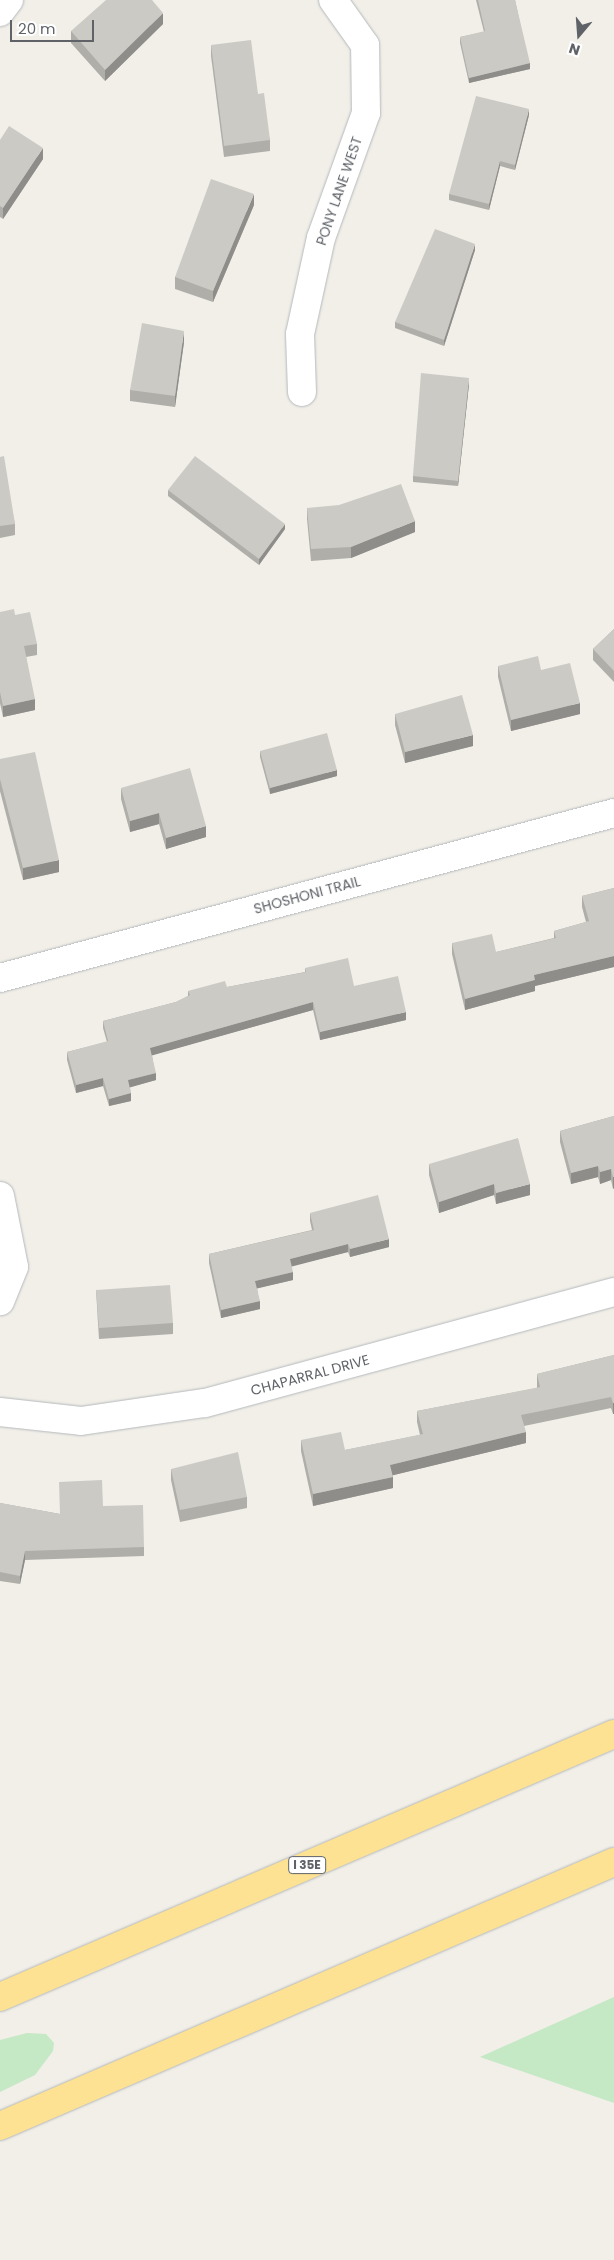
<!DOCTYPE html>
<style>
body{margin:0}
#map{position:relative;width:614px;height:2260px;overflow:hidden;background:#f1efe8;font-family:Poppins,sans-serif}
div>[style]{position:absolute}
.green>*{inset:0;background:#c5e8c5}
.roads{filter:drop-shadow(0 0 1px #b5b8bc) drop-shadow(0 0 1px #b5b8bc)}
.minor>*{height:28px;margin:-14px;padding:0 14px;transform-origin:14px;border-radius:14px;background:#fff}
.highway>*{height:28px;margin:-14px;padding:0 14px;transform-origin:14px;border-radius:14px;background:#fde293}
.wall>*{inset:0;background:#afaea9}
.shaded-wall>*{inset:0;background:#8f8d8a}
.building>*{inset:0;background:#cccac5}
span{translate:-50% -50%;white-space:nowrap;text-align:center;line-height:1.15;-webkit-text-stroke:5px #fff;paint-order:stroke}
.shield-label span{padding:1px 4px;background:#fff;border:1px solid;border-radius:4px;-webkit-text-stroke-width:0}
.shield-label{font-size:12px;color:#5f6368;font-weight:700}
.street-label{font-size:14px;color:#5f6368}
.north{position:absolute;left:554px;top:10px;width:50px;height:50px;-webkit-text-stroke:4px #fff;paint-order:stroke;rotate:198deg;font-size:14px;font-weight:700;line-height:20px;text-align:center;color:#5f6368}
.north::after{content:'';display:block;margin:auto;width:18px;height:22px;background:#5f6368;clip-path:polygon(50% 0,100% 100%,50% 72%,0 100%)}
.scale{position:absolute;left:10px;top:20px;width:84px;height:22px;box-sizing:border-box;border:2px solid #5f6368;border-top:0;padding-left:6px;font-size:15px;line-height:18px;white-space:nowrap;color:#5f6368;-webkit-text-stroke:4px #fff;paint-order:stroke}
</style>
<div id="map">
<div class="green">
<i style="clip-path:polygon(614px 1997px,614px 2103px,480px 2057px)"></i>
<i style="clip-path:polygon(27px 2033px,46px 2034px,54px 2043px,53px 2051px,35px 2075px,0 2092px,0 2040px)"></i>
</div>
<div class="roads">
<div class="minor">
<i style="left:0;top:12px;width:15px;rotate:-53deg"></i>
<i style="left:302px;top:392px;width:58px;rotate:-92deg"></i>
<i style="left:300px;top:334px;width:98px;rotate:-77.7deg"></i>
<i style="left:321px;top:238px;width:133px;rotate:-70.2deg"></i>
<i style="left:366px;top:113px;width:68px;rotate:-90.8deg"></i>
<i style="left:365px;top:45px;width:55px;rotate:-125.4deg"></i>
<i style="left:0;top:978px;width:636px;rotate:-15.04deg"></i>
<i style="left:0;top:1196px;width:72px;rotate:78.8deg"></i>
<i style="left:14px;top:1267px;width:37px;rotate:112deg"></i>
<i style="left:0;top:1412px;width:81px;rotate:6.3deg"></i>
<i style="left:81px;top:1421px;width:125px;rotate:-8.3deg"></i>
<i style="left:205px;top:1403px;width:424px;rotate:-15.2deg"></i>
</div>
<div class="highway">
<i style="left:0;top:1997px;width:668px;rotate:-23.19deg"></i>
<i style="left:0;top:2126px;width:668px;rotate:-23.27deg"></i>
</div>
</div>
<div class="wall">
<i style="clip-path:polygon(476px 0,515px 0,530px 69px,469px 83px,460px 43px,460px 37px,484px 32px)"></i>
<i style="clip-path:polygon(163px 24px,105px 81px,71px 43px,71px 31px)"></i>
<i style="clip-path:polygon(211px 45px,258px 94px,270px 140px,270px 151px,224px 157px,211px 56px)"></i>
<i style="clip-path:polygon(529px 115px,515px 170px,500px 166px,489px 210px,449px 200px,449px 194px)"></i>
<i style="clip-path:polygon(0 140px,43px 159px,3px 219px,0 217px)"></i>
<i style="clip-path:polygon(254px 205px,213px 302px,175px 289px,175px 277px)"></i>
<i style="clip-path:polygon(475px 250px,444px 346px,395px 328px,395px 322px)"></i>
<i style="clip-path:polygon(184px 342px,175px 407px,130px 401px,130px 390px)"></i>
<i style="clip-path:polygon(469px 384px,458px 486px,413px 482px,413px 476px)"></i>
<i style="clip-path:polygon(0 457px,15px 524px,15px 535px,0 538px)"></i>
<i style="clip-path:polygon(168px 490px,285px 529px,259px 565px,168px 496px)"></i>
<i style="clip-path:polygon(307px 508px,415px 532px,351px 558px,311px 561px,307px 519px)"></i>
<i style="clip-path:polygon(0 612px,15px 615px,37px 644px,37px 655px,26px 657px,35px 710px,3px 717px,0 703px)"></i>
<i style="clip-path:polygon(614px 629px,614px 682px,593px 660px,593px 649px)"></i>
<i style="clip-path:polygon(498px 666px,541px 670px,580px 714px,511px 731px,498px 677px)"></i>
<i style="clip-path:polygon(395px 714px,473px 746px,405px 763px,395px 725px)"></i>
<i style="clip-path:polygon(260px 751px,337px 776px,270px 794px,260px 757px)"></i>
<i style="clip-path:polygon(0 759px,59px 872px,23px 880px,0 791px)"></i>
<i style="clip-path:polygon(121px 788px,206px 837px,166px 849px,159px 824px,130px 832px,121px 799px)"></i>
<i style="clip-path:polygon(614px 888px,614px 967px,535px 986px,535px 991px,465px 1010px,452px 954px,452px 943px,496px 952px,554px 938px,554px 931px,586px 922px,582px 907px,582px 896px)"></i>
<i style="clip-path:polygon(305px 968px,354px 986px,406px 1020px,320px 1040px,313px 1010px,152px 1055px,156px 1080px,130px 1087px,131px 1101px,109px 1106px,103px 1086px,76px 1093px,67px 1060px,67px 1052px,107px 1042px,103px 1028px,103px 1021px,176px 1002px,188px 996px,188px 991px,227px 987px,305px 972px)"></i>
<i style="clip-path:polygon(614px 1116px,614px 1188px,613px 1189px,611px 1180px,600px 1184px,598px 1177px,571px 1184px,560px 1142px,560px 1131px)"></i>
<i style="clip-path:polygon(429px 1164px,530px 1195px,496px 1204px,494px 1195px,439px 1213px,429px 1175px)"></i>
<i style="clip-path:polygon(310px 1213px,389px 1247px,350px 1257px,348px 1252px,291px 1266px,293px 1280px,257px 1288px,260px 1309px,221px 1318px,209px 1263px,209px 1254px,312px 1230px,310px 1221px)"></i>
<i style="clip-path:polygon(96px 1290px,173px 1323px,173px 1334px,99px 1339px)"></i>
<i style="clip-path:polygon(614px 1355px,614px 1414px,613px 1414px,611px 1408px,524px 1426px,526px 1443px,393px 1475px,393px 1488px,313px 1506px,301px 1451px,301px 1440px,345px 1450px,420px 1435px,417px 1422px,417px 1411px,537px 1388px,537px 1374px)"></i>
<i style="clip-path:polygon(171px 1469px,247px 1497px,247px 1508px,180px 1522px,171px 1480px)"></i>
<i style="clip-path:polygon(0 1503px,60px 1514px,103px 1506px,144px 1547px,144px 1556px,25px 1560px,20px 1584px,0 1581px)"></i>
</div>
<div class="shaded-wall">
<i style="clip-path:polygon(163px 13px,163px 24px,105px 81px,105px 70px)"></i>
<i style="clip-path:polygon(530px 63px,530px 69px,469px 83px,469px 78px)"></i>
<i style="clip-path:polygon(529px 109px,529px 115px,515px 170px,515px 165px)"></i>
<i style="clip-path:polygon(43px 148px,43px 159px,3px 219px,3px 208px)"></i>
<i style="clip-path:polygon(500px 161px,500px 166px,489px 210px,489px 204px)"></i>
<i style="clip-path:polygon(254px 194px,254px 205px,213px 302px,213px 291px)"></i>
<i style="clip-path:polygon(475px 244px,475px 250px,444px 346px,444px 340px)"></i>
<i style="clip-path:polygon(184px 331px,184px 342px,175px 407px,175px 396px)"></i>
<i style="clip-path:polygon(469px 378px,469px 384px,458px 486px,458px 481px)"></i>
<i style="clip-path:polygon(415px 521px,415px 532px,351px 558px,351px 547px)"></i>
<i style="clip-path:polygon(285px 524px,285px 529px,259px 565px,259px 559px)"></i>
<i style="clip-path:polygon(35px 699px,35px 710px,3px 717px,3px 706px)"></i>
<i style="clip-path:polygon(580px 703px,580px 714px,511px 731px,511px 720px)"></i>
<i style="clip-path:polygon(473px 735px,473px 746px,405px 763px,405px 752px)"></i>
<i style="clip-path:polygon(337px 770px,337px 776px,270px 794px,270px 788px)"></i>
<i style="clip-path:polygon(159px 813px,159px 824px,130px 832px,130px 821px)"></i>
<i style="clip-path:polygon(206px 826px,206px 837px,166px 849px,166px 838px)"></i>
<i style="clip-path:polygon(59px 860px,59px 872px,23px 880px,23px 868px)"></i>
<i style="clip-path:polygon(614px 956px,614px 967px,535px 986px,535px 991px,465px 1010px,465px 999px,534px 975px)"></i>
<i style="clip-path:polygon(313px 1002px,313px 1010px,150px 1056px,150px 1048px)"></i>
<i style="clip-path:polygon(406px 1012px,406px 1020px,320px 1040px,320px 1032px)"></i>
<i style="clip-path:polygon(156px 1073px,156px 1080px,128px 1088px,128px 1080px)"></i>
<i style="clip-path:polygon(103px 1078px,103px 1086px,76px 1093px,76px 1085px)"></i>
<i style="clip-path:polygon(131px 1093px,131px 1101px,109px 1106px,109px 1099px)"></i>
<i style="clip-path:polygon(598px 1166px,598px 1177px,571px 1184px,571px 1173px)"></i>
<i style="clip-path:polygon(611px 1169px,611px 1180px,600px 1184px,600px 1172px)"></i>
<i style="clip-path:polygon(613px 1177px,614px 1177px,614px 1188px,613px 1189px)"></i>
<i style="clip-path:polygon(494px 1184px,494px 1195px,439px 1213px,439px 1202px)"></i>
<i style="clip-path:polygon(530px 1184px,530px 1195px,496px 1204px,496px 1193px)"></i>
<i style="clip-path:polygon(389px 1239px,389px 1247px,350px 1257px,350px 1249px)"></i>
<i style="clip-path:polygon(348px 1244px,348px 1252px,290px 1267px,290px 1259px)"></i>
<i style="clip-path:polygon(293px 1272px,293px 1280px,255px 1289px,255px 1281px)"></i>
<i style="clip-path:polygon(260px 1301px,260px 1309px,221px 1318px,221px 1310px)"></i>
<i style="clip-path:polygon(613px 1403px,614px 1403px,614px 1414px,613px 1414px)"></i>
<i style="clip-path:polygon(526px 1432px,526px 1443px,390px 1476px,390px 1465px)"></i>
<i style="clip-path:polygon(393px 1477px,393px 1488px,313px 1506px,313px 1494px)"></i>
<i style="clip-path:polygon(25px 1551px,25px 1560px,20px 1584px,20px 1576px)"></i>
</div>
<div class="building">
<i style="clip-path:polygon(106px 0,152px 0,163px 13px,105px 70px,71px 31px)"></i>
<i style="clip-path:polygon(478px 0,515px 0,530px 63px,469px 78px,460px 37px,485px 31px)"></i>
<i style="clip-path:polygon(251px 40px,258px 94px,264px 93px,270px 140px,224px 146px,211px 45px)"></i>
<i style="clip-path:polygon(476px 96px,529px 109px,515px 165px,500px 161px,489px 204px,449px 194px)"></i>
<i style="clip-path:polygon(9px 126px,43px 148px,3px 208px,0 206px,0 140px)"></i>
<i style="clip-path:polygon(211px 179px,254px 194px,213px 291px,175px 277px)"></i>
<i style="clip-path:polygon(435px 229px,475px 244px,444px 340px,395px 322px)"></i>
<i style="clip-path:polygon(142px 323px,184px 331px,175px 396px,130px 390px)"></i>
<i style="clip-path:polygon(421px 373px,469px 378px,458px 481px,413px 476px)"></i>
<i style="clip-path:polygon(4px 456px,15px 524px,0 526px,0 457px)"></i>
<i style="clip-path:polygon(195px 456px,285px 524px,259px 559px,168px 490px)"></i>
<i style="clip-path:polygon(401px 484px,415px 521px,351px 547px,311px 549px,307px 508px,339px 505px)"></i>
<i style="clip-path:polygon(14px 609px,15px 615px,30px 612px,37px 644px,24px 646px,35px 699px,3px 706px,0 692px,0 612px)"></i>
<i style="clip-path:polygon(614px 629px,614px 671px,593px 649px)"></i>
<i style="clip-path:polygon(538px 656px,541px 670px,570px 663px,580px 703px,511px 720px,498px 666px)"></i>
<i style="clip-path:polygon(462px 695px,473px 735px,405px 752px,395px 714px)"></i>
<i style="clip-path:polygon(327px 733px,337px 770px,270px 788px,260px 751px)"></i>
<i style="clip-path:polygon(35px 752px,59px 860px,23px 868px,0 779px,0 759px)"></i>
<i style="clip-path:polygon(190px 768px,206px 826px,166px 838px,159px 813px,130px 821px,121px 788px)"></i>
<i style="clip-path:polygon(614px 888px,614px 956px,534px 975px,535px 980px,465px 999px,452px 943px,492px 934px,496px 952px,556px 938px,554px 931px,589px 921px,582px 896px)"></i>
<i style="clip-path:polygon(348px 958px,354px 986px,398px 976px,406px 1012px,320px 1032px,313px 1002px,150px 1048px,156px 1073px,128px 1080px,131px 1093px,109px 1099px,103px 1078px,76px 1085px,67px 1052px,108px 1041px,103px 1021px,176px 1002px,190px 995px,188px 991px,225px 981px,227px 987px,306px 972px,305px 968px)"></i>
<i style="clip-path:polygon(614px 1116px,614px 1177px,613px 1177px,611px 1169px,600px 1172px,598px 1166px,571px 1173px,560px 1131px)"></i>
<i style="clip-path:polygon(518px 1138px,530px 1184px,496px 1193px,494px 1184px,439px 1202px,429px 1164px)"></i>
<i style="clip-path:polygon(378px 1195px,389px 1239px,350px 1249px,348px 1244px,290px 1259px,293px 1272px,255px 1281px,260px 1301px,221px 1310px,209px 1254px,314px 1230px,310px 1213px)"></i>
<i style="clip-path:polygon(170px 1285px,173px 1323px,99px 1328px,96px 1290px)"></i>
<i style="clip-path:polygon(614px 1355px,614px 1403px,613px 1403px,611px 1397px,521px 1415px,526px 1432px,390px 1465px,393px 1477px,313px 1494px,301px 1440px,341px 1432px,345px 1450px,423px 1434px,417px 1411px,540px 1387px,537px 1374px)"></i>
<i style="clip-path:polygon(238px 1452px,247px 1497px,180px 1510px,171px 1469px)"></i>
<i style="clip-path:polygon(102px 1480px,103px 1506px,143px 1505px,144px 1547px,25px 1551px,20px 1576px,0 1572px,0 1503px,60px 1514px,59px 1482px)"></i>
</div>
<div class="shield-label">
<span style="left:307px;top:1865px">I 35E</span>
</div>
<div class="street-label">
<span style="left:339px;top:191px;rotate:-71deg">PONY LANE WEST</span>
<span style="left:307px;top:895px;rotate:-15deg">SHOSHONI TRAIL</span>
<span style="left:310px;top:1375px;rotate:-15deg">CHAPARRAL DRIVE</span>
</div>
<div class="north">N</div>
<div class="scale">20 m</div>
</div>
